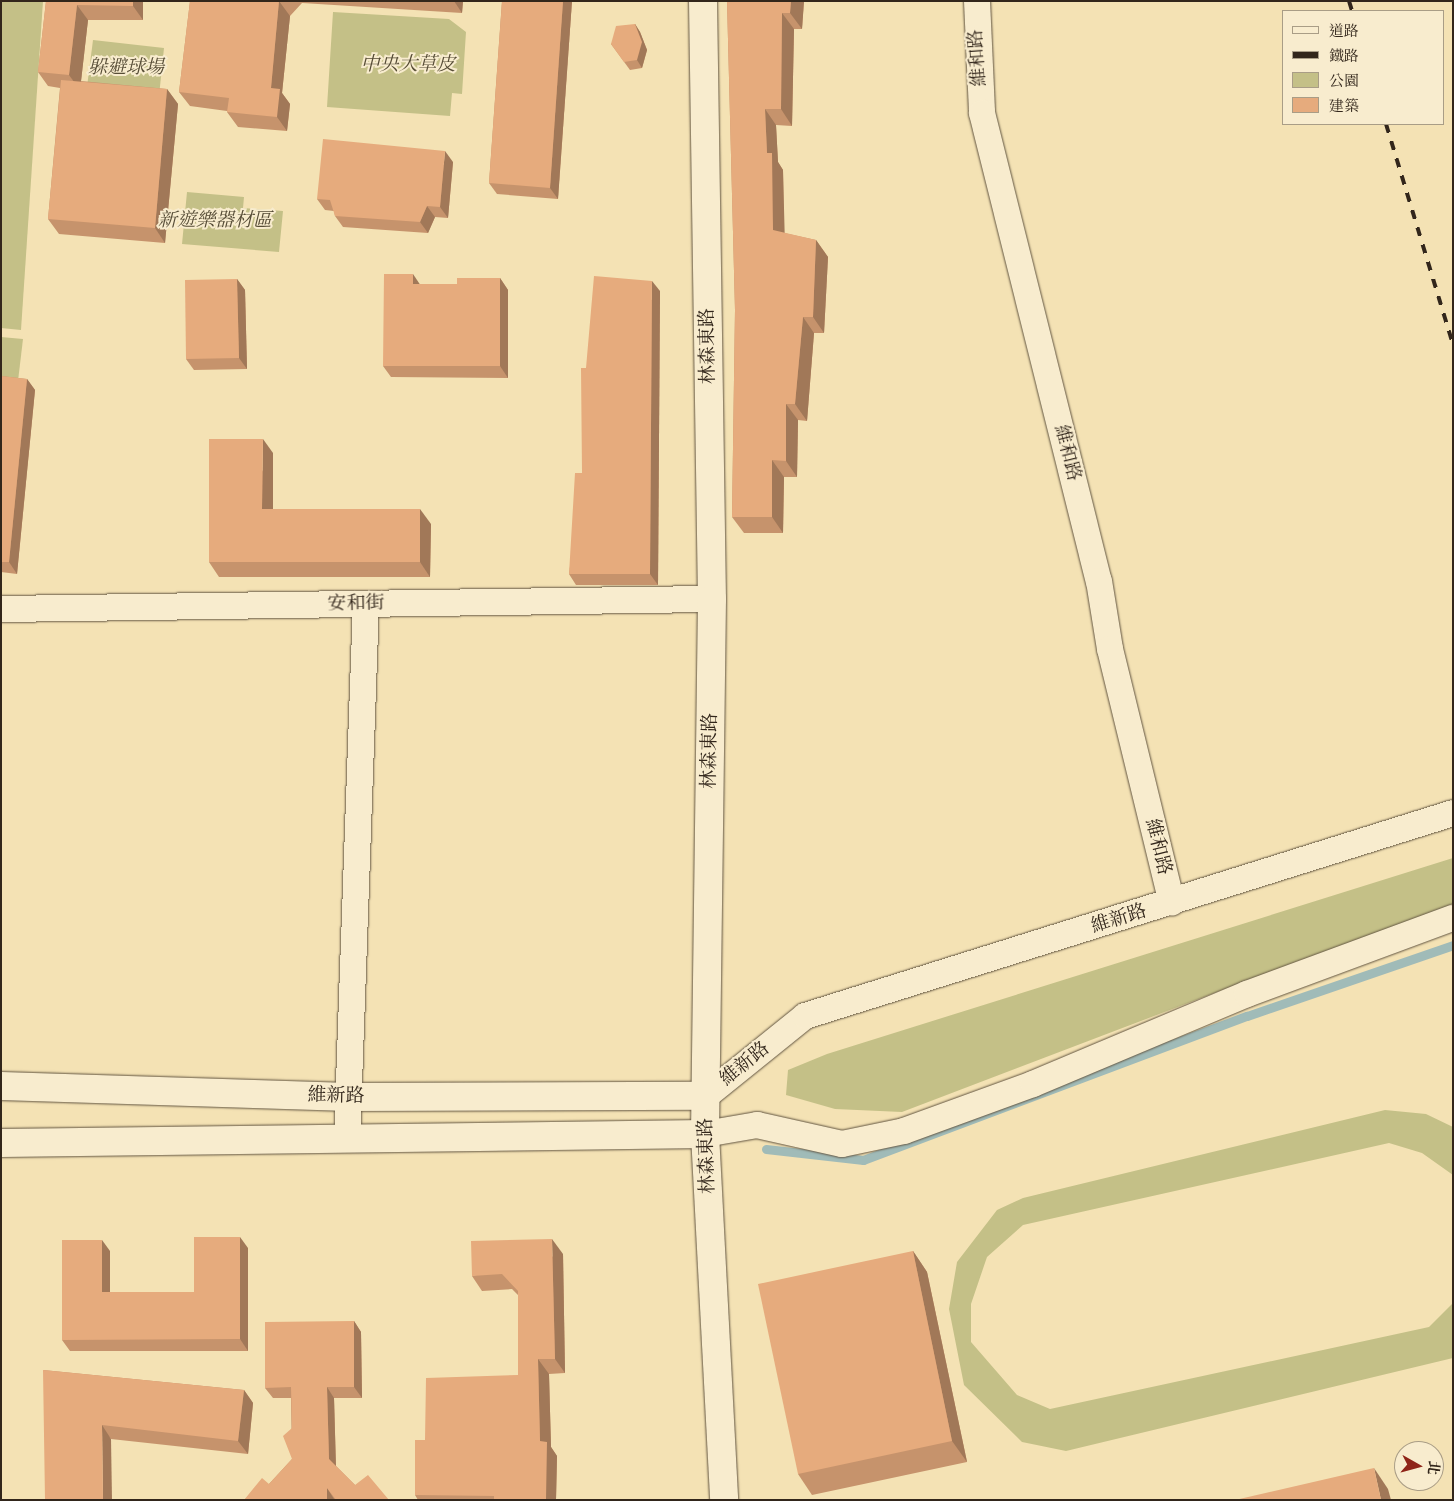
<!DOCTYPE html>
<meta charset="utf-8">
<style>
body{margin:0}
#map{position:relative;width:1454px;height:1501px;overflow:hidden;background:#f4e2b4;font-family:"IM FELL DW Pica","Noto Serif TC",serif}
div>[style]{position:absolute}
.green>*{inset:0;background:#c4c087}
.stream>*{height:9px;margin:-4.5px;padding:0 4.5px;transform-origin:4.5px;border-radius:4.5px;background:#a0bbb8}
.roads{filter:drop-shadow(0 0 1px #625541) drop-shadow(0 0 1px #625541)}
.street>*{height:26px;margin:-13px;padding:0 13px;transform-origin:13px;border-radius:13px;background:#f8ecce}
.secondary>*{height:28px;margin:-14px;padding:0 14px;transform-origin:14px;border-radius:14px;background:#f8ecce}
.rail>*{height:4px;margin-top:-2px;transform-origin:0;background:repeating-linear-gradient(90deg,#32261b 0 9px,transparent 0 18px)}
.wall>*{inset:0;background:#c6936c}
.shaded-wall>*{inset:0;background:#a17858}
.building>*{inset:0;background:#e6ab7d}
span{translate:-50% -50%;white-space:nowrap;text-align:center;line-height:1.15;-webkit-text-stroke:4px #f8ecce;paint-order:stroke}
.street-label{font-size:19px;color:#32261b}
.park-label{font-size:19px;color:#564c36;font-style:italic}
.frame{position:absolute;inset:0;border:2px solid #32261b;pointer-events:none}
.legend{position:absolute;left:1282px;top:10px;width:162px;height:115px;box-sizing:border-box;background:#f8ecce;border:1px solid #a99d86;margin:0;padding:6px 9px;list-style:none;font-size:15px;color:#32261b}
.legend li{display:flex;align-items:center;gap:10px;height:25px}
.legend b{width:25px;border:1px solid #a99d86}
.north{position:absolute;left:1394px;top:1441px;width:50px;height:50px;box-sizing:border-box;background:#f8ecce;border:1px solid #a99d86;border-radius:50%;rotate:97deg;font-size:14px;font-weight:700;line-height:20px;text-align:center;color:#32261b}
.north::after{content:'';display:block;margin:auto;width:18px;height:22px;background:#8f2418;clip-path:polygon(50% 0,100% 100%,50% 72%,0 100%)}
</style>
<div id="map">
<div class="green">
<i style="clip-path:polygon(1px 1px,43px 1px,21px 330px,1px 328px)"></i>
<i style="clip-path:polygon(333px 12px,449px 19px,466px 32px,462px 94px,452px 93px,450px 116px,327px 107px)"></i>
<i style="clip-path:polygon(93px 40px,164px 48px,159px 96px,87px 87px)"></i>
<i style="clip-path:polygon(187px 192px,244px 197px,243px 208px,283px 211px,279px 252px,182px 244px)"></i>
<i style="clip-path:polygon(1px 337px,23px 339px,18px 381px,1px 380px)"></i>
<i style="clip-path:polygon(1453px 858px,1453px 911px,1301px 960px,902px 1112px,835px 1109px,786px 1095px,788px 1070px,827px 1054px)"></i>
<i style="clip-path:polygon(1385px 1110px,1426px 1114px,1453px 1127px,1453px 1175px,1422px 1153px,1389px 1143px,1023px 1225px,987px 1257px,971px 1304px,971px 1342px,1017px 1395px,1050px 1409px,1429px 1327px,1453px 1303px,1453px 1358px,1066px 1451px,1022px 1442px,964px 1385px,949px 1309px,957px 1262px,997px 1210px,1023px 1198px)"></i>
</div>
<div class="stream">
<i style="left:766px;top:1149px;width:98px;rotate:6.5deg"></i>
<i style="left:863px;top:1160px;width:410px;rotate:-20.6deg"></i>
<i style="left:1247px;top:1016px;width:218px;rotate:-19deg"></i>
</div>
<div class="roads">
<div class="street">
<i style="left:977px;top:1px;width:112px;rotate:87.4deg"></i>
<i style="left:982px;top:113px;width:482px;rotate:76deg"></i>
<i style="left:1099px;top:581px;width:69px;rotate:80.8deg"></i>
<i style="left:1110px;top:649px;width:261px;rotate:76.3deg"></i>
<i style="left:1px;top:609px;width:711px;rotate:-0.81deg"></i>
<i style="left:706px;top:1096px;width:127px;rotate:-38.9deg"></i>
<i style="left:805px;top:1016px;width:679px;rotate:-17.39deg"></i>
<i style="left:705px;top:1134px;width:53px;rotate:-9.8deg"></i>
<i style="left:757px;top:1125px;width:87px;rotate:12.6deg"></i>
<i style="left:842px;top:1144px;width:63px;rotate:-11.8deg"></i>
<i style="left:904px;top:1131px;width:137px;rotate:-20deg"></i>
<i style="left:1033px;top:1084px;width:232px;rotate:-22.8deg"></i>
<i style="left:1247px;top:994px;width:220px;rotate:-20.3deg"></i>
<i style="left:347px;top:1139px;width:535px;rotate:-87.97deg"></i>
</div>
<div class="secondary">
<i style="left:703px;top:1px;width:598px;rotate:89.14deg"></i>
<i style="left:712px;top:599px;width:535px;rotate:90.75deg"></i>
<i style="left:705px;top:1134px;width:366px;rotate:87deg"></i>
<i style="left:1px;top:1086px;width:348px;rotate:1.8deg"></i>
<i style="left:349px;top:1097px;width:357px;rotate:-0.2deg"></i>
<i style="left:1px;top:1143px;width:704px;rotate:-0.73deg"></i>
</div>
</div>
<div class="rail">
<i style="left:1349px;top:1px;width:10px;rotate:73deg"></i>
<i style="left:1386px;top:124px;width:231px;rotate:73.1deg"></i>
</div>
<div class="wall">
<i style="clip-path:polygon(46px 1px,143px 1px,143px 20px,88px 20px,81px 81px,167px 89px,178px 104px,165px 243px,59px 234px,48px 219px,60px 88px,48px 86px,38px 72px)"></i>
<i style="clip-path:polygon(190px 1px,463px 1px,462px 13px,302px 3px,290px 16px,282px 93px,290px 104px,287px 131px,238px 127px,227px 112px,227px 111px,190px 106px,179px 92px)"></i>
<i style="clip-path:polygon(502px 1px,572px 1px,558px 199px,497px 194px,489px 183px)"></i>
<i style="clip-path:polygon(727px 1px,804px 1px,802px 29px,794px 29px,792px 126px,776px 125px,778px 162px,783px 170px,784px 233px,816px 240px,828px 257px,824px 333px,814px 333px,807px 421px,798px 420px,797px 477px,784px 477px,783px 533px,744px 533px,732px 517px,735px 310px)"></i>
<i style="clip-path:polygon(635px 24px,640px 32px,647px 50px,642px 68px,630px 70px,611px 44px)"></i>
<i style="clip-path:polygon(453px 162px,448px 218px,435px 217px,428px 233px,343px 227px,335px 216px,334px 211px,325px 210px,317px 199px)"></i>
<i style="clip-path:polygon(500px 278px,508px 290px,508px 378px,391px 377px,383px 366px,420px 284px,457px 284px)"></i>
<i style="clip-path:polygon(237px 279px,245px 290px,247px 369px,194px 370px,186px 359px)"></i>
<i style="clip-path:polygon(660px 291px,658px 585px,576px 585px,569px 574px,582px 473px,586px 368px)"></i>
<i style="clip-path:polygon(1px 376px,27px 379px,35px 390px,17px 574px,1px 572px)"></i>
<i style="clip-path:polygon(273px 453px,273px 509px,431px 524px,430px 577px,219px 577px,209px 562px)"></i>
<i style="clip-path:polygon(248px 1248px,248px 1351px,70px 1351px,62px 1340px,110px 1251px,110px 1292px,194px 1292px)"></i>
<i style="clip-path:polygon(913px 1251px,927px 1272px,967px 1462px,812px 1495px,798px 1474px)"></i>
<i style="clip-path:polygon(563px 1254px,565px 1373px,549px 1374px,551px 1447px,557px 1456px,556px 1500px,418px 1500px,415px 1495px,425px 1440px,518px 1375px,518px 1295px,512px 1289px,482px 1291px,472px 1276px)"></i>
<i style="clip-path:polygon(354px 1321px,361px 1332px,362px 1398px,334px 1398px,336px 1466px,355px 1485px,389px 1500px,244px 1500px,269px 1484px,292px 1459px,291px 1398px,273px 1398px,265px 1388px)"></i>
<i style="clip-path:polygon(43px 1370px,244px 1390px,253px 1403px,248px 1454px,111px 1439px)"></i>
</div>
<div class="shaded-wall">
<i style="clip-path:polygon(133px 1px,143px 1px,143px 20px,133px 6px)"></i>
<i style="clip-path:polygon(279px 1px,290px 16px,282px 93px,290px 104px,287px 131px,277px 117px,271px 88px)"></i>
<i style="clip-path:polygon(454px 1px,463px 1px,462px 13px)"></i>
<i style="clip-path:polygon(563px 1px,572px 1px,558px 199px,550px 188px)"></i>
<i style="clip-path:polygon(791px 1px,804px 1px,802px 29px,790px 13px)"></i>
<i style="clip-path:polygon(77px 5px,88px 20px,80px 90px,69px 75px)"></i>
<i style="clip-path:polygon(782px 13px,794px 29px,792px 126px,781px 109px)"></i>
<i style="clip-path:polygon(635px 24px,640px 32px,647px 50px,642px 68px,637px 60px)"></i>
<i style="clip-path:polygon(167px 89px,178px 104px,165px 243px,155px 228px)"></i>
<i style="clip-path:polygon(765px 109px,776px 125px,778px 162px,783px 170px,785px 246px,773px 230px,767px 153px)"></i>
<i style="clip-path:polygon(445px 151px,453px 162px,448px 218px,440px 207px)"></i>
<i style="clip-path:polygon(427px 206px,435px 217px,428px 233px,420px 222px)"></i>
<i style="clip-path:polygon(816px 240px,828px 257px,824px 333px,813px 317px)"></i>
<i style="clip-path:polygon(413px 274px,421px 286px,413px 284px)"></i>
<i style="clip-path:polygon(500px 278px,508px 290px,508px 378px,500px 366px)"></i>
<i style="clip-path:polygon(237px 279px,245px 290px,247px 369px,239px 358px)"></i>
<i style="clip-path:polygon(652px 281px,660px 291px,658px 585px,650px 574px)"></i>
<i style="clip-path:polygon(803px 317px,814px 333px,807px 421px,795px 404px)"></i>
<i style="clip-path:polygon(27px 379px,35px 390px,17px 574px,9px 562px)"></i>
<i style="clip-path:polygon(786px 404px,798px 420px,797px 477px,786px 461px)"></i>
<i style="clip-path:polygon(263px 439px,273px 453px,273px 523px,262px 509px)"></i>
<i style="clip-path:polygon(772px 460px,784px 477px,783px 533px,772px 517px)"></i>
<i style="clip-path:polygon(420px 509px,431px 524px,430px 577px,420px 562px)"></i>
<i style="clip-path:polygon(240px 1237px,248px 1248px,248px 1351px,240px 1339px)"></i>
<i style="clip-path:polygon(552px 1239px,563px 1254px,565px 1373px,555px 1359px)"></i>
<i style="clip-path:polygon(102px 1240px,110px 1251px,110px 1304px,102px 1292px)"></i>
<i style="clip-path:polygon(913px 1251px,927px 1272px,967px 1462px,952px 1441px)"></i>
<i style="clip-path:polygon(354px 1321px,361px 1332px,362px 1398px,354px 1387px)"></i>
<i style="clip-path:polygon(538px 1359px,549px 1374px,551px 1447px,557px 1456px,556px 1500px,546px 1500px,540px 1441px)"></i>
<i style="clip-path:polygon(327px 1387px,334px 1398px,336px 1470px,329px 1459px)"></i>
<i style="clip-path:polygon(244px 1390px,253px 1403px,248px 1454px,238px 1441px)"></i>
<i style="clip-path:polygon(102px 1425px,111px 1439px,112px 1500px,103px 1500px)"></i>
<i style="clip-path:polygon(1374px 1468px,1388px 1489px,1391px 1500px,1381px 1500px)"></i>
<i style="clip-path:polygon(327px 1488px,334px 1499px,334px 1500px,327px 1500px)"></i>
</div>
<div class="building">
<i style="clip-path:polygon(46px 1px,133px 1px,133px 6px,77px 5px,69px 75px,38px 72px)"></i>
<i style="clip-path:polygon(190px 1px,279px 1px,271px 88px,280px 89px,277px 117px,227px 112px,229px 98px,179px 92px)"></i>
<i style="clip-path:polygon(502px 1px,563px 1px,550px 188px,489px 183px)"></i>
<i style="clip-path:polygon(727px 1px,791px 1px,790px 13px,782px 13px,781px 109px,765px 109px,767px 153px,772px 153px,773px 230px,816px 240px,813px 317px,803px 317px,795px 404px,786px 404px,786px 461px,772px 460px,772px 517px,732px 517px,735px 310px)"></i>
<i style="clip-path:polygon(635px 24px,642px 42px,637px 60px,624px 62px,611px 44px,616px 26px)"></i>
<i style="clip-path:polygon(61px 80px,167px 89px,155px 228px,48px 219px)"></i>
<i style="clip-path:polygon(323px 139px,445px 151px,440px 207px,427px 206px,420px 222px,335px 216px,330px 200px,317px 199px)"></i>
<i style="clip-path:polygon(384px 274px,413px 274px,413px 284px,457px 284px,457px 278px,500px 278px,500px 366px,383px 366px)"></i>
<i style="clip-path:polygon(594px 276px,652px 281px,650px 574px,569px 574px,575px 473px,582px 473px,581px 368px,586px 368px)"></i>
<i style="clip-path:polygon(237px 279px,239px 358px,186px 359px,185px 280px)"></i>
<i style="clip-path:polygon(1px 376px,27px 379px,9px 562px,1px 562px)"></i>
<i style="clip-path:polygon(209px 439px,263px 439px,262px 509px,420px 509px,420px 562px,209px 562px)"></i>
<i style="clip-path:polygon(194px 1237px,240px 1237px,240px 1339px,62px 1340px,62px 1240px,102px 1240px,102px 1292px,194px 1292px)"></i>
<i style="clip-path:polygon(552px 1239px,555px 1359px,538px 1359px,540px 1441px,547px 1442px,546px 1500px,494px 1500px,494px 1496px,415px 1495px,415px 1440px,425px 1440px,426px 1378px,518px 1375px,518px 1291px,502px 1274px,472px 1276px,471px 1241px)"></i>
<i style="clip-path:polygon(913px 1251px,952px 1441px,798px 1474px,758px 1284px)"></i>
<i style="clip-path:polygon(354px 1321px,354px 1387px,327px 1387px,329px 1459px,355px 1485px,368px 1475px,389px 1500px,336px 1500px,327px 1488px,327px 1500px,244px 1500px,262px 1478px,269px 1484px,292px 1459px,283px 1436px,292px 1428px,291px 1387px,265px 1388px,265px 1322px)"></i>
<i style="clip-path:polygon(43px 1370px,244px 1390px,238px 1441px,102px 1425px,103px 1500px,45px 1500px)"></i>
<i style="clip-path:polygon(1374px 1468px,1381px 1500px,1235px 1500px)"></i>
</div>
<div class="street-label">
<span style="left:978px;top:58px;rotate:-94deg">維和路</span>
<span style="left:708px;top:346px;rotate:-91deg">林森東路</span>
<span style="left:1067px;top:453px;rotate:76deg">維和路</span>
<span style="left:356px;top:604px;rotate:-1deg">安和街</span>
<span style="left:710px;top:751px;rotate:-89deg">林森東路</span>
<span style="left:1158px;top:847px;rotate:76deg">維和路</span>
<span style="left:1119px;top:919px;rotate:-17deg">維新路</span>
<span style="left:745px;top:1064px;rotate:-39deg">維新路</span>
<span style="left:336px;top:1096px;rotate:1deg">維新路</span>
<span style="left:707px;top:1156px;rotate:-92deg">林森東路</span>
</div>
<div class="park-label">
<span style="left:408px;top:65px">中央大草皮</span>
<span style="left:126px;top:68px">躲避球場</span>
<span style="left:215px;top:221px">新遊樂器材區</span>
</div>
<div class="frame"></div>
<ul class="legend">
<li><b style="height:6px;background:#f8ecce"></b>道路</li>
<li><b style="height:6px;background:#32261b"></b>鐵路</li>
<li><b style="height:14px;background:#c4c087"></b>公園</li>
<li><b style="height:14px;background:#e6ab7d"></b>建築</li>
</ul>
<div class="north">北</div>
</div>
